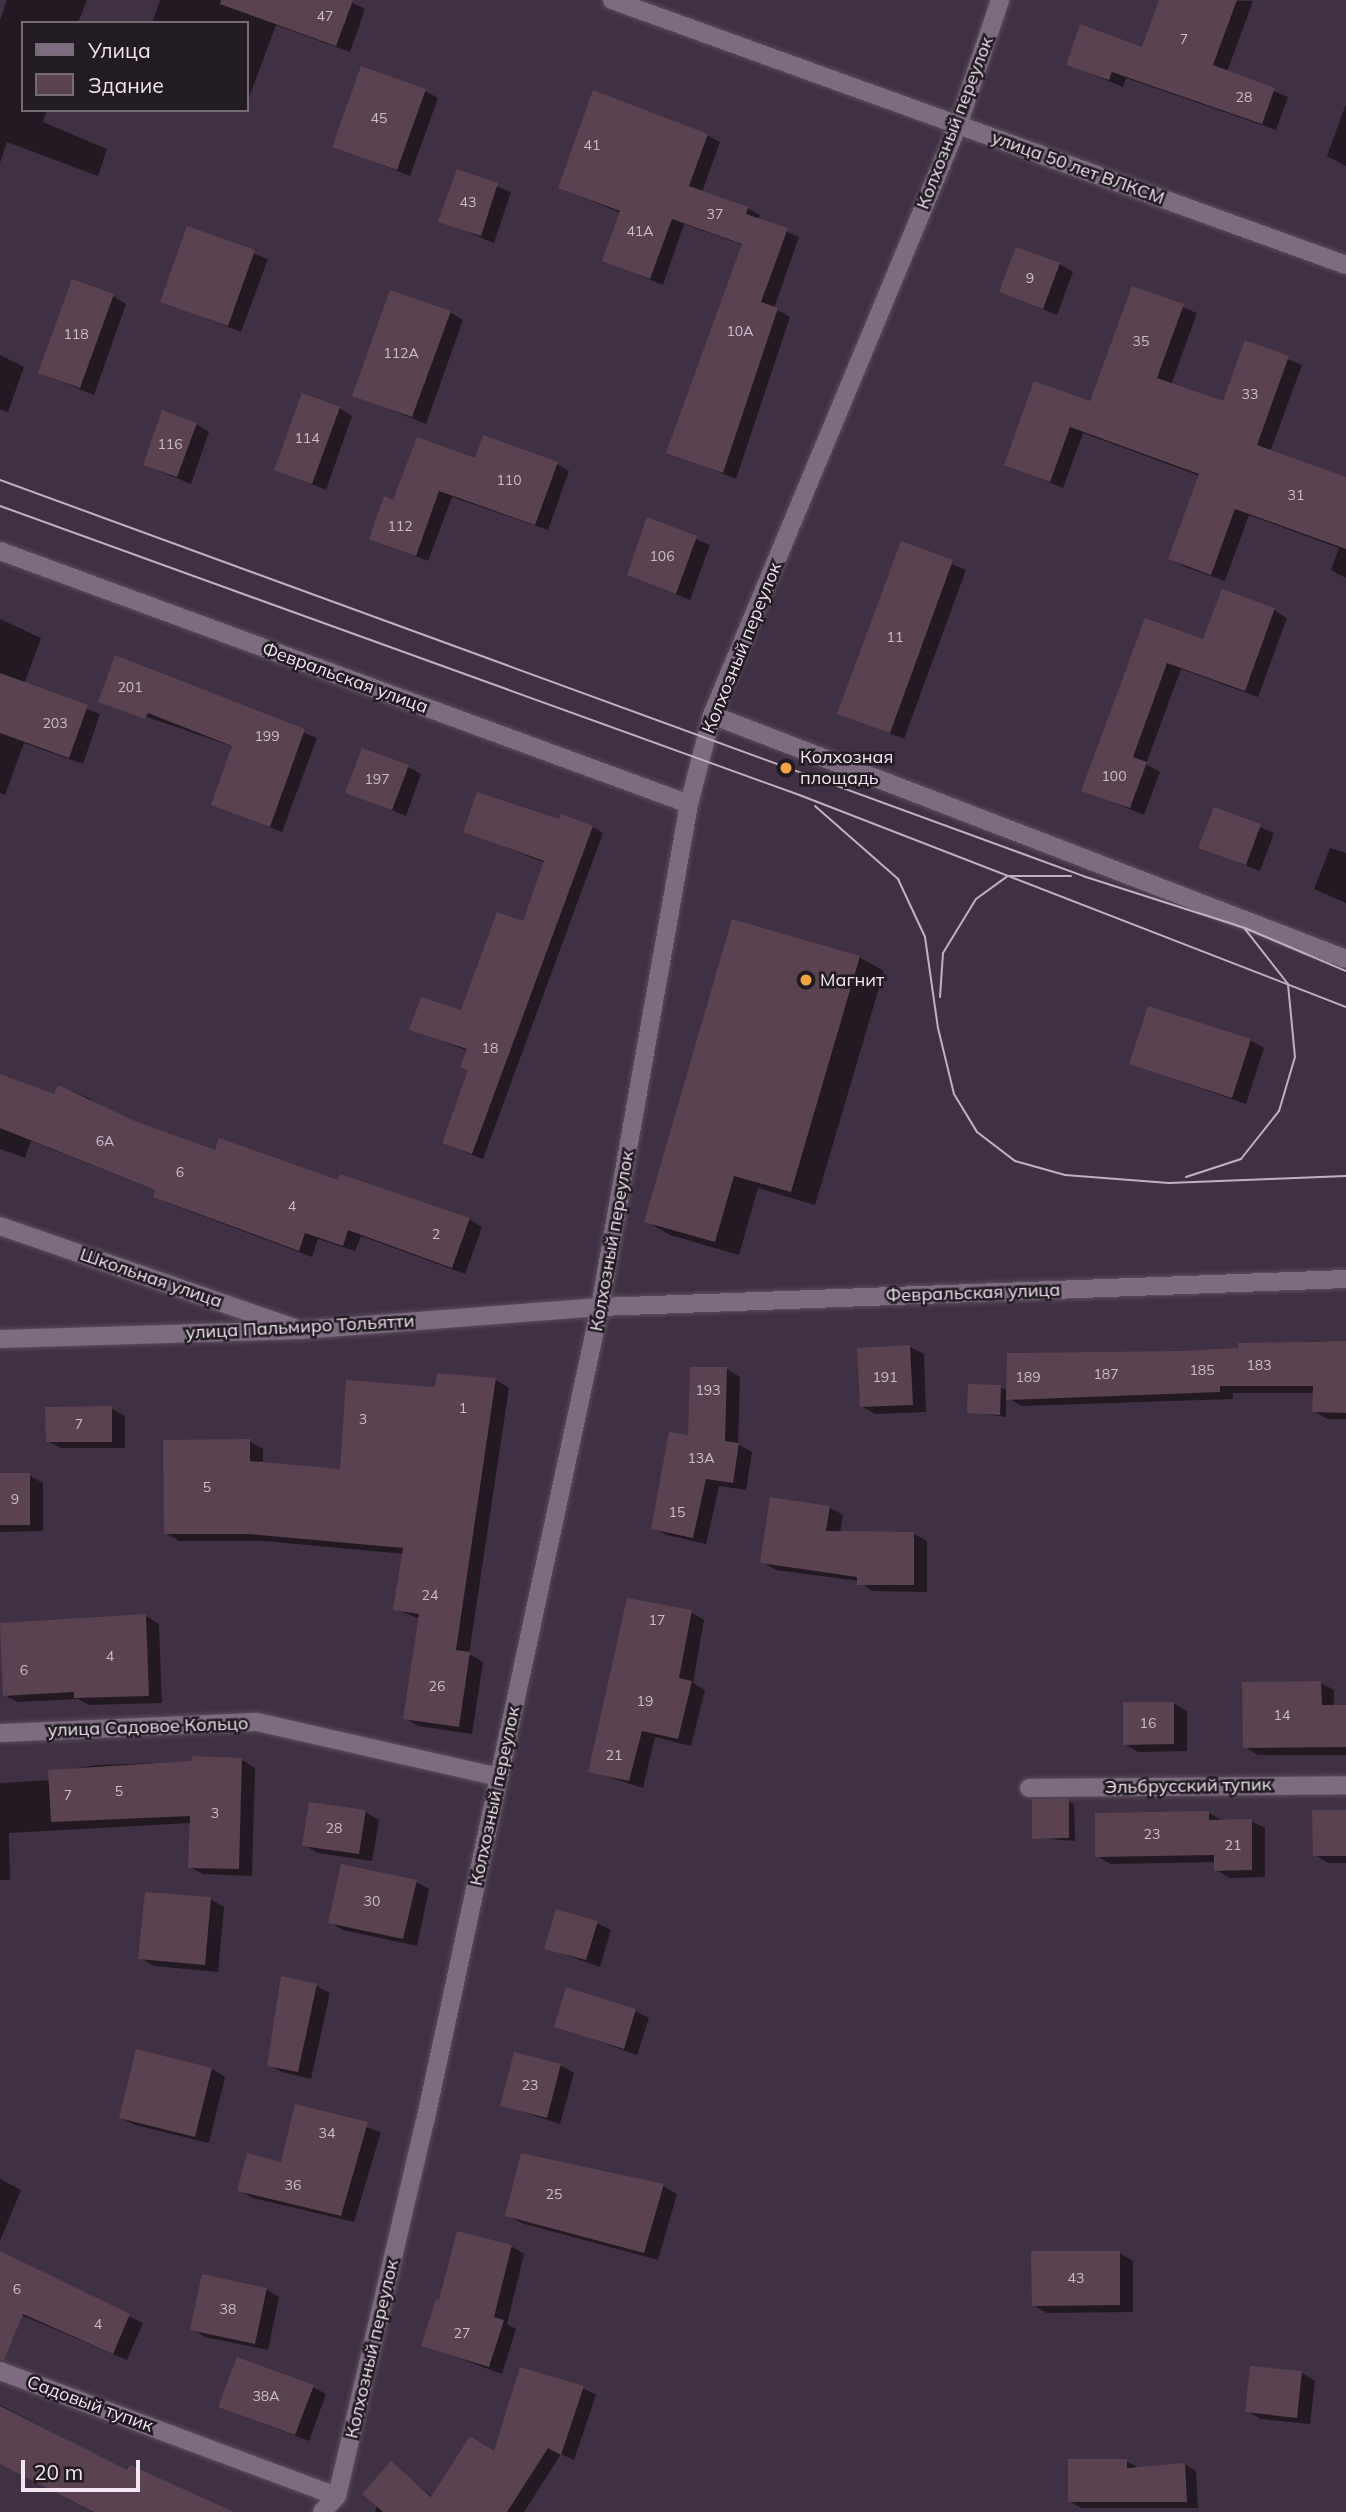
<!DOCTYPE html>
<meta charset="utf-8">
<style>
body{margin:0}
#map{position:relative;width:1346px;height:2512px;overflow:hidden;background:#403043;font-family:Mulish,sans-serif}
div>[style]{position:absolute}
.shadow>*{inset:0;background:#0007}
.building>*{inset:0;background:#5a4250}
.roads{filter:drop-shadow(0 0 2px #5b4e5d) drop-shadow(0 0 2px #5b4e5d)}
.minor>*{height:18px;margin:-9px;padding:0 9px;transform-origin:9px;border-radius:9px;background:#7d6b80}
.tertiary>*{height:18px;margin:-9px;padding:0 9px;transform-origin:9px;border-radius:9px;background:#7d6b80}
.tram>*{height:2px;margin:-1px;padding:0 1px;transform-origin:1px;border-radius:1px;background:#beb2c0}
.dots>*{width:19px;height:19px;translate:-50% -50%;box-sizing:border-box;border:4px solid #221b23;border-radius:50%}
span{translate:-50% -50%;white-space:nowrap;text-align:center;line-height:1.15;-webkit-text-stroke:5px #221b23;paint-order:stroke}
.number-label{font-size:14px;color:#cbbdca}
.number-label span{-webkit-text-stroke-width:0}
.street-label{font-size:18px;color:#f1e6f2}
.poi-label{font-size:18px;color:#f1e6f2}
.left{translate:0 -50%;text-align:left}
.legend{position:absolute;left:21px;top:21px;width:228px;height:91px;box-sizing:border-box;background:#221b23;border:2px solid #756c76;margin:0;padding:9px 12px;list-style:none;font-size:21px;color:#f1e6f2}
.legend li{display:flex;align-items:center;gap:14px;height:35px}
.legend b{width:35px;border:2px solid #756c76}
.scale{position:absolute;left:21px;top:2460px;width:119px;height:32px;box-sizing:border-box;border:4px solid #f1e6f2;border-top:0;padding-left:9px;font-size:21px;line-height:24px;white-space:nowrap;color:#f1e6f2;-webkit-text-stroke:5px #221b23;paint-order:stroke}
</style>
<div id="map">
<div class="shadow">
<i style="clip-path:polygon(7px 0,87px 0,78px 23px,23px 23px,23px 110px,47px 110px,43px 122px,107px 149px,98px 176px,7px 142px,0 163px,0 20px)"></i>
<i style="clip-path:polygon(160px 0,347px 0,365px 9px,350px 52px,276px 25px,249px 98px,247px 23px,152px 23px)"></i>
<i style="clip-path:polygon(1161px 0,1253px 1px,1227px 72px,1288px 97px,1276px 130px,1126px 78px,1123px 87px,1068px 64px,1143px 49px)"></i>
<i style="clip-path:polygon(425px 91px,438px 98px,410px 176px,334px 146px)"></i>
<i style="clip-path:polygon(1346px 104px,1346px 166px,1327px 156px)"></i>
<i style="clip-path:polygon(707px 135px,720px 142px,702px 192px,747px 208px,760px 215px,758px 220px,799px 237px,774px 308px,790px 317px,736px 479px,668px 452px,743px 245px,684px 224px,663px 285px,604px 261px,621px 213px,560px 188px)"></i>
<i style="clip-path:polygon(458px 171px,511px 192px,494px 243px,441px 221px)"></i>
<i style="clip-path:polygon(188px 228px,268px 259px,241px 332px,162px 301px)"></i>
<i style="clip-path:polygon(1059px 264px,1073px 272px,1057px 315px,1001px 292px)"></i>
<i style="clip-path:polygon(1133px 288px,1197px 313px,1171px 385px,1224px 403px,1246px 342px,1302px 365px,1270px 452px,1346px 479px,1346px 578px,1331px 570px,1339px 548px,1249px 515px,1225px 581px,1183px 566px,1170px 558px,1200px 476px,1083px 433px,1063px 488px,1006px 465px,1091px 403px)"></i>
<i style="clip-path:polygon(113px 296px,126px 304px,94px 395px,40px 373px)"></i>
<i style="clip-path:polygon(450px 312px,463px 320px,426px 424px,354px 395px)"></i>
<i style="clip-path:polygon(0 355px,24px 367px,8px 412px,0 409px)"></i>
<i style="clip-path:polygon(339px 408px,352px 416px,326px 490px,276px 469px)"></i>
<i style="clip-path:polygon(196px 424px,209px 432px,191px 484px,145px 465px)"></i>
<i style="clip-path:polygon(476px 461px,557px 464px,569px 471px,548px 530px,452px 497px,428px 561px,371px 538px,394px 502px)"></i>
<i style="clip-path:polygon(648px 520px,710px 545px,690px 600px,629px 575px)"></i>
<i style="clip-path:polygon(902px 543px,966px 570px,904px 739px,840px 713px)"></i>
<i style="clip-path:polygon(1274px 610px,1287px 618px,1258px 697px,1181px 669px,1146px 764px,1160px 772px,1144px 815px,1083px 790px,1146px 620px,1204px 641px)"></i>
<i style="clip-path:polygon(0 619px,41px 638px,24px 684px,100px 714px,83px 764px,24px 743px,5px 795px,0 793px)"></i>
<i style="clip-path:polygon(116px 657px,317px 738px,282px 832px,213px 804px,234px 747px,101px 701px)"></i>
<i style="clip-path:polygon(408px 767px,421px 774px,406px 816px,348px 792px)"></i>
<i style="clip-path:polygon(1215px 809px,1274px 833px,1260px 871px,1200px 847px)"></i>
<i style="clip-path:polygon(593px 827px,603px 833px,483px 1159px,455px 1148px,444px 1142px,470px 1071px,468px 1051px,411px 1029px,462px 1013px,524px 923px,545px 863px,465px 831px)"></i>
<i style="clip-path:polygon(1330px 848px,1346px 853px,1346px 903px,1314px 889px)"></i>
<i style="clip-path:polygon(859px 957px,884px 971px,815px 1205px,758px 1188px,739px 1255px,670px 1235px,646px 1221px)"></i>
<i style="clip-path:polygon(1250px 1040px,1264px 1048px,1246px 1104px,1131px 1064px)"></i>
<i style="clip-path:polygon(0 1075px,55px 1096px,59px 1087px,89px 1098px,100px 1108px,216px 1152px,469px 1219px,482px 1227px,465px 1274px,361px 1236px,355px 1251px,318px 1239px,312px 1257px,168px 1203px,155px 1196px,157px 1191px,31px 1141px,25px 1158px,0 1149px)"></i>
<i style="clip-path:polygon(1315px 1341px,1346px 1342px,1346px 1419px,1327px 1419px,1314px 1411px,1315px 1393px,1233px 1393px,1233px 1399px,1022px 1406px,1006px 1397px,1006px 1417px,969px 1412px,1000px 1387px,1008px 1391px,1183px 1353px)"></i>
<i style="clip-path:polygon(910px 1347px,924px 1354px,926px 1412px,875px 1414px,861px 1406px)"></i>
<i style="clip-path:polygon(727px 1369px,740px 1377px,738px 1444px,752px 1452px,746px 1490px,719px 1486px,706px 1544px,667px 1535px,653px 1528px)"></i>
<i style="clip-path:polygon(438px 1374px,496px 1380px,509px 1388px,469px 1654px,483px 1662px,472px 1734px,418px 1726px,405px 1718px,420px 1619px,395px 1609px,404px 1554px,264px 1541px,179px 1541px,165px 1533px,249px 1441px,263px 1449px,263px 1464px,342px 1471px,437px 1388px)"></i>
<i style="clip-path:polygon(111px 1408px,125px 1416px,125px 1448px,61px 1448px,47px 1441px)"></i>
<i style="clip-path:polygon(0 1475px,29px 1475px,43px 1483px,43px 1531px,0 1532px)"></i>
<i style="clip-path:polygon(829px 1507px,843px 1515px,840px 1533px,914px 1534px,927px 1541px,927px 1592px,872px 1591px,859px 1581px,776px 1570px,762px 1562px)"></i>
<i style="clip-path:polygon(691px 1612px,704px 1620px,693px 1683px,705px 1690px,691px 1746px,655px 1737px,643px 1788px,590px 1771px)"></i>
<i style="clip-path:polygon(146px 1616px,159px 1624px,162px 1703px,89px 1705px,78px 1699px,18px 1702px,4px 1695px)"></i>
<i style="clip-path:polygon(1321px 1683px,1334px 1690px,1334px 1707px,1346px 1707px,1346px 1755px,1258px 1755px,1245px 1747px)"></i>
<i style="clip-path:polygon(1173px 1703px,1187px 1711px,1187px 1751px,1138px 1752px,1125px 1744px)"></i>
<i style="clip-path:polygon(242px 1760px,255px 1768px,252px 1876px,203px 1874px,190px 1867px,191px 1823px,9px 1833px,10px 1880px,0 1880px,0 1783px,51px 1780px,50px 1772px,97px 1765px)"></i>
<i style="clip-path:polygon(1068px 1801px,1074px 1804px,1075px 1841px,1034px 1838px)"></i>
<i style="clip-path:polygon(1346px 1811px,1346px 1863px,1328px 1863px,1315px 1855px)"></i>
<i style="clip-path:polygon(365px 1812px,379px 1820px,372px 1861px,318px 1853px,304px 1845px)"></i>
<i style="clip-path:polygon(1209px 1813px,1223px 1821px,1251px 1821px,1265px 1828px,1265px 1877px,1230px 1878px,1216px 1870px,1216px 1862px,1110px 1864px,1097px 1856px)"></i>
<i style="clip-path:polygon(416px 1882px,429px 1889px,417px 1946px,343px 1930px,330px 1922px)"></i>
<i style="clip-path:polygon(210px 1899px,224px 1907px,218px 1972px,154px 1966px,140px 1958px)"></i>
<i style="clip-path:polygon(597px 1923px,611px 1930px,600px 1967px,546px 1948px)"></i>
<i style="clip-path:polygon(316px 1986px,330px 1993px,311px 2079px,282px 2072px,269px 2065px)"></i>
<i style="clip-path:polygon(635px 2011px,649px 2018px,637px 2055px,556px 2026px)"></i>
<i style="clip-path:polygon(138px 2051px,212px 2069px,225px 2077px,209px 2143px,135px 2125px,121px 2118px)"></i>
<i style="clip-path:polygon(560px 2065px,574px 2073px,560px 2124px,502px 2105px)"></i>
<i style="clip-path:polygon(296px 2106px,381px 2132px,354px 2222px,253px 2198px,239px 2190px,282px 2164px)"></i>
<i style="clip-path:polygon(0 2179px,21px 2190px,0 2241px)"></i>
<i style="clip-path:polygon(663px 2186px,677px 2194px,658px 2260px,521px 2223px,507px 2215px)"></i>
<i style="clip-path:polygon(511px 2246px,524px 2254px,507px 2324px,516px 2329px,502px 2374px,423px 2345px,440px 2302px)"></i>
<i style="clip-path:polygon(1120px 2253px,1133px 2261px,1133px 2312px,1047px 2313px,1033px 2305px)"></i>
<i style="clip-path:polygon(0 2254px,143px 2323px,127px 2360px,0 2306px)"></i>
<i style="clip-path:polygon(266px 2289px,279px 2297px,268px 2350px,205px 2337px,192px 2329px)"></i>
<i style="clip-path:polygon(1302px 2373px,1315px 2381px,1310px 2424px,1261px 2419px,1247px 2411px)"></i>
<i style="clip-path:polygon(313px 2387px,326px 2394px,309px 2441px,220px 2407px)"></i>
<i style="clip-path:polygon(583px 2388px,596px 2395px,574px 2460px,561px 2454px,524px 2512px,375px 2512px,391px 2464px,433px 2497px)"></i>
<i style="clip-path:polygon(0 2405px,128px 2472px,213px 2512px,93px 2512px,0 2463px)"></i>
<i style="clip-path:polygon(1126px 2461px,1139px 2468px,1185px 2464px,1196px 2471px,1198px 2508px,1081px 2508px,1069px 2501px)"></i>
</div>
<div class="building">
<i style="clip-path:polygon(221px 0,353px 0,336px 46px,220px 4px)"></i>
<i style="clip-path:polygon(1159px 0,1237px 0,1213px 65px,1275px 88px,1262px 124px,1112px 72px,1109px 80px,1066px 65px,1080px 24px,1142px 47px)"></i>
<i style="clip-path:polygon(361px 66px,426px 89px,397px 170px,332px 147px)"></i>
<i style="clip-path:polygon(593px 90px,708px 134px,689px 186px,748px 207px,746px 214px,788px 228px,761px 302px,778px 308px,723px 473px,666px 453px,742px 244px,672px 219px,650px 279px,602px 261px,620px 211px,558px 188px)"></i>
<i style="clip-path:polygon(457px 169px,498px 183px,481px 236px,438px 222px)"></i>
<i style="clip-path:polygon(187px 226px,255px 250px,228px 326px,160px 302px)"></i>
<i style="clip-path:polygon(1016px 247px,1060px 263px,1043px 309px,999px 292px)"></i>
<i style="clip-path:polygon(72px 279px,114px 294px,80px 388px,38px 373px)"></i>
<i style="clip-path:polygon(1132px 286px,1184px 304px,1157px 378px,1223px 401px,1245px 340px,1289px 356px,1257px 445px,1346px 477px,1346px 549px,1235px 509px,1211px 575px,1168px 559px,1199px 474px,1070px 427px,1050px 482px,1004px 465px,1034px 381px,1090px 401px)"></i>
<i style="clip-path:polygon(390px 290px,451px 311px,412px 417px,352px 396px)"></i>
<i style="clip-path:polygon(302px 393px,340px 407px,312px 484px,274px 470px)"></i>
<i style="clip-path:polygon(162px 410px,197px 423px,177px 477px,143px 465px)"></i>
<i style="clip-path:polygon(483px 435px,558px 462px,535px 525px,439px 491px,416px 556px,369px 539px,384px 496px,393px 500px,417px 437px,475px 458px)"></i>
<i style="clip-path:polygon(647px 517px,697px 536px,676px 594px,627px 575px)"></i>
<i style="clip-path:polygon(901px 541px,953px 560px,890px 733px,837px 714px)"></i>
<i style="clip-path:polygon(1222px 589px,1275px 608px,1245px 691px,1167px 663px,1133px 757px,1147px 762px,1130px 808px,1081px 791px,1145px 618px,1203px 639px)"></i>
<i style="clip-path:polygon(115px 655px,305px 729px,270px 827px,211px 805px,232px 746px,148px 713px,145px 719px,98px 702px)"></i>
<i style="clip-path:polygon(0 673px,88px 705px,69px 758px,0 733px)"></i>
<i style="clip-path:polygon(362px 748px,409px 765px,392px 810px,345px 793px)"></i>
<i style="clip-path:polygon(477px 792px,559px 819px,561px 814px,593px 826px,472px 1154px,442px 1143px,468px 1070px,460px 1067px,467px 1049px,409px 1030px,421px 997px,461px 1010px,497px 912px,523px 921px,544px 861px,463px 832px)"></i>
<i style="clip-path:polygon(1214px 807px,1261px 824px,1246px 865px,1198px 848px)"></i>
<i style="clip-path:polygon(732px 919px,860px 956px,791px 1192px,734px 1176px,715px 1242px,644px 1222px)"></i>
<i style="clip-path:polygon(1148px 1006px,1251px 1039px,1232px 1098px,1129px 1064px)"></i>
<i style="clip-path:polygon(0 1074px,54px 1094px,58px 1085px,135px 1121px,215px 1150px,219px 1138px,338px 1180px,340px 1174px,470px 1218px,452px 1268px,348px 1230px,343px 1246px,305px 1233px,299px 1251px,153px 1197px,155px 1190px,0 1128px)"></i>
<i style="clip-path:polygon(1346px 1341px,1346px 1413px,1312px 1412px,1313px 1386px,1220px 1386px,1220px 1392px,1006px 1400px,1007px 1353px,1183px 1351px,1238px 1348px,1238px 1343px)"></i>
<i style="clip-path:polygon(910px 1345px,913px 1405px,860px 1407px,857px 1348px)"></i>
<i style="clip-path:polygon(690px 1367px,727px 1367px,725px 1441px,739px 1443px,733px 1483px,706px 1479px,693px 1538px,651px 1529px,669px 1432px,688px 1435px)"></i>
<i style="clip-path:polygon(437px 1373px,496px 1378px,456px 1650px,470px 1652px,459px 1727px,403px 1719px,419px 1614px,393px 1610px,403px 1548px,249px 1534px,164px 1534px,163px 1440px,250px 1439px,250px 1461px,340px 1469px,346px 1380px,435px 1387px)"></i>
<i style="clip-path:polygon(968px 1384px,1001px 1385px,1000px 1415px,967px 1413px)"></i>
<i style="clip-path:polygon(112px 1406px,112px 1442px,46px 1442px,45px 1407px)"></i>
<i style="clip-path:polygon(0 1473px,30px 1473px,30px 1525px,0 1525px)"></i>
<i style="clip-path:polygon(770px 1497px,830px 1506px,826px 1531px,914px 1532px,914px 1585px,857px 1585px,857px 1577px,760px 1563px)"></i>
<i style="clip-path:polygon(627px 1598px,692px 1610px,679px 1678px,692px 1681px,678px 1739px,642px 1731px,629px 1781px,588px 1772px)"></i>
<i style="clip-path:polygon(146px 1614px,149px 1696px,74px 1698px,74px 1692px,3px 1696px,0 1623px)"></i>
<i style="clip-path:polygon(1321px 1681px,1322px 1705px,1346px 1705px,1346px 1747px,1243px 1748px,1242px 1682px)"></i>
<i style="clip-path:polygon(1123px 1702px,1174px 1702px,1174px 1744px,1123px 1745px)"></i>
<i style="clip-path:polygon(192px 1756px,242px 1758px,239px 1869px,188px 1868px,190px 1816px,51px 1822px,48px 1770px,191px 1761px)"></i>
<i style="clip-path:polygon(1032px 1799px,1069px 1799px,1069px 1838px,1032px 1839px)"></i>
<i style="clip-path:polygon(309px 1802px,366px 1810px,359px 1854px,302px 1846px)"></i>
<i style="clip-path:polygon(1312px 1810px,1346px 1810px,1346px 1856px,1313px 1856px)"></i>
<i style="clip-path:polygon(1209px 1811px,1209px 1820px,1252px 1819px,1252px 1870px,1214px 1871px,1214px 1855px,1095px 1857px,1095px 1813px)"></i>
<i style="clip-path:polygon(341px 1864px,417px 1880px,403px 1939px,328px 1923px)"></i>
<i style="clip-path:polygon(145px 1892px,211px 1897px,205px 1965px,138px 1959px)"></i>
<i style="clip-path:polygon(556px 1909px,598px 1921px,586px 1960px,544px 1949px)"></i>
<i style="clip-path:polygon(281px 1976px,317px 1984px,298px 2072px,267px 2066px)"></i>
<i style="clip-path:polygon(566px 1987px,636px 2009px,624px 2049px,554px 2027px)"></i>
<i style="clip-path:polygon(136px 2049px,212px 2068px,195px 2137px,119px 2118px)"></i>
<i style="clip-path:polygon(514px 2052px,561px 2064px,547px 2118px,500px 2106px)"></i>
<i style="clip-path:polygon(295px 2104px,368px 2122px,341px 2216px,237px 2191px,247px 2153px,281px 2162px)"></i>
<i style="clip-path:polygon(521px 2153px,664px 2184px,644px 2253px,505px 2216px)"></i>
<i style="clip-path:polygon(457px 2231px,512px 2245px,494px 2317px,504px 2320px,489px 2367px,421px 2346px,436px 2299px,439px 2300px)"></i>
<i style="clip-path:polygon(0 2251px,130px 2314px,113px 2354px,23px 2314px,4px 2360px,0 2360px)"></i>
<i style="clip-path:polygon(1031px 2251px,1120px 2251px,1120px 2305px,1032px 2306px)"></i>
<i style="clip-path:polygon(202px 2274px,267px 2288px,255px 2344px,190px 2330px)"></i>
<i style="clip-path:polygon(237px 2357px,314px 2385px,295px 2435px,218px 2407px)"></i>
<i style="clip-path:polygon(1250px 2366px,1302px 2371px,1297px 2418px,1245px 2412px)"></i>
<i style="clip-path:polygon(520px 2367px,584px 2386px,561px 2455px,548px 2448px,507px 2512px,383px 2512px,362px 2494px,391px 2461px,431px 2497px,470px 2436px,494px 2451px)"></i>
<i style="clip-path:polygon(0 2406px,127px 2470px,130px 2465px,234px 2512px,94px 2512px,0 2464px)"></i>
<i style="clip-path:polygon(1068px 2459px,1127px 2459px,1127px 2468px,1185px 2463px,1187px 2502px,1068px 2502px)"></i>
</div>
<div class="roads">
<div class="minor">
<i style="left:612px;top:0;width:780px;rotate:19.85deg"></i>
<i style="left:0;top:551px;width:734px;rotate:20.16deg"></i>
<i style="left:712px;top:715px;width:679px;rotate:21.05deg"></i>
<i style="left:0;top:1226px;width:318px;rotate:19.1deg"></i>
<i style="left:0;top:1733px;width:257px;rotate:-2.5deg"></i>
<i style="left:257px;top:1722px;width:248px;rotate:12.8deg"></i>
<i style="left:1029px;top:1788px;width:317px;rotate:-0.5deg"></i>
<i style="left:0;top:2371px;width:359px;rotate:20.4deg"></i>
<i style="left:322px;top:2512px;width:22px;rotate:-47deg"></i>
<i style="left:337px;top:2496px;width:384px;rotate:-76.8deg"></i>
<i style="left:425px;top:2122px;width:834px;rotate:-77.88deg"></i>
<i style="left:600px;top:1307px;width:511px;rotate:-79.97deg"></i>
<i style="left:689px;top:804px;width:92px;rotate:-75.5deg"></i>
<i style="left:712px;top:715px;width:639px;rotate:-67.37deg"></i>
<i style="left:958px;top:125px;width:132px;rotate:-71.4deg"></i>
</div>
<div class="tertiary">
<i style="left:0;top:1339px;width:301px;rotate:-1.7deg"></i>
<i style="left:301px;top:1330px;width:300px;rotate:-4.4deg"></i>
<i style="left:600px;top:1307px;width:747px;rotate:-2.15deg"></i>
</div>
</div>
<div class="tram">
<i style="left:0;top:480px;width:1153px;rotate:20.08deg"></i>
<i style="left:1083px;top:876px;width:170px;rotate:17.8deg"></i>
<i style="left:1245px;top:928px;width:110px;rotate:23.1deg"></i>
<i style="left:0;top:506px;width:853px;rotate:19.88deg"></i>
<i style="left:802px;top:796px;width:583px;rotate:21.2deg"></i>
<i style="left:815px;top:806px;width:111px;rotate:41.3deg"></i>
<i style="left:898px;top:879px;width:64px;rotate:65deg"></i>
<i style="left:925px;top:937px;width:92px;rotate:81.9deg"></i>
<i style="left:938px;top:1028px;width:68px;rotate:76.4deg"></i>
<i style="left:954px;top:1094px;width:44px;rotate:58.8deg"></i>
<i style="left:977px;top:1132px;width:48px;rotate:37.3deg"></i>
<i style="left:1015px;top:1161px;width:52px;rotate:15.6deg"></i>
<i style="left:1065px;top:1175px;width:104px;rotate:4.4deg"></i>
<i style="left:1169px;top:1183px;width:177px;rotate:-2.3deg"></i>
<i style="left:940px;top:997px;width:44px;rotate:-86.1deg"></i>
<i style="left:943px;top:953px;width:63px;rotate:-58.6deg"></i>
<i style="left:976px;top:899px;width:39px;rotate:-36deg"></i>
<i style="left:1008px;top:876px;width:63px"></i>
<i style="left:1186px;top:1177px;width:58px;rotate:-18.1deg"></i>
<i style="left:1241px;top:1159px;width:61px;rotate:-51.6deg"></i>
<i style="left:1279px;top:1111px;width:56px;rotate:-73.5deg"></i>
<i style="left:1295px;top:1057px;width:73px;rotate:-95.5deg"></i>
<i style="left:1288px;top:984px;width:70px;rotate:-128deg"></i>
</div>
<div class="dots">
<i style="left:786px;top:768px;background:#f3a442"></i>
<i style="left:806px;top:980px;background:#f3a442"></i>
</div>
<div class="number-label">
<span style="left:325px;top:16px">47</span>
<span style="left:1184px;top:39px">7</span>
<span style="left:1244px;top:97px">28</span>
<span style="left:379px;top:118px">45</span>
<span style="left:592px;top:145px">41</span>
<span style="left:468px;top:202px">43</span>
<span style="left:715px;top:214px">37</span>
<span style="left:640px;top:231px">41А</span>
<span style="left:1030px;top:278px">9</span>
<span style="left:740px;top:331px">10А</span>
<span style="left:76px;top:334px">118</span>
<span style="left:1141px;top:341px">35</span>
<span style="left:401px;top:353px">112А</span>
<span style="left:1250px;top:394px">33</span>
<span style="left:307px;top:438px">114</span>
<span style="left:170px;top:444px">116</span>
<span style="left:509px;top:480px">110</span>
<span style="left:1296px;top:495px">31</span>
<span style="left:400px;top:526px">112</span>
<span style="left:662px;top:556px">106</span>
<span style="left:895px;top:637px">11</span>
<span style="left:130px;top:687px">201</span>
<span style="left:55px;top:723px">203</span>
<span style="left:267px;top:736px">199</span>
<span style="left:1114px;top:776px">100</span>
<span style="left:377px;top:779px">197</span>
<span style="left:490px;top:1048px">18</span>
<span style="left:105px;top:1141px">6А</span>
<span style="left:180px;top:1172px">6</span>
<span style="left:292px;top:1206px">4</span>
<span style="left:436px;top:1234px">2</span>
<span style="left:1259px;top:1365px">183</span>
<span style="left:1202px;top:1370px">185</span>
<span style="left:1106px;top:1374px">187</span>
<span style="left:885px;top:1377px">191</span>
<span style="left:1028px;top:1377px">189</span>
<span style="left:708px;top:1390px">193</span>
<span style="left:463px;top:1408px">1</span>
<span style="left:363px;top:1419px">3</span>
<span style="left:79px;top:1424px">7</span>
<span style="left:701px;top:1458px">13А</span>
<span style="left:207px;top:1487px">5</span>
<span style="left:15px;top:1499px">9</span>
<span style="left:677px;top:1512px">15</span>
<span style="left:430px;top:1595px">24</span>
<span style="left:657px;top:1620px">17</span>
<span style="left:110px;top:1656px">4</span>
<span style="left:24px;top:1670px">6</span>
<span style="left:437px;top:1686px">26</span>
<span style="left:645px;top:1701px">19</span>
<span style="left:1282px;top:1715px">14</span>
<span style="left:1148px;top:1723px">16</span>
<span style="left:614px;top:1755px">21</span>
<span style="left:119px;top:1791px">5</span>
<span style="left:68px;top:1795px">7</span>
<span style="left:215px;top:1813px">3</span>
<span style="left:334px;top:1828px">28</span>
<span style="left:1152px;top:1834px">23</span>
<span style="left:1233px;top:1845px">21</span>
<span style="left:372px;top:1901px">30</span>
<span style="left:530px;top:2085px">23</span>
<span style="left:327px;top:2133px">34</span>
<span style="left:293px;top:2185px">36</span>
<span style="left:554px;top:2194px">25</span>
<span style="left:1076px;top:2278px">43</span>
<span style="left:17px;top:2289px">6</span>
<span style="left:228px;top:2309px">38</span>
<span style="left:98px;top:2324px">4</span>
<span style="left:462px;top:2333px">27</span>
<span style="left:266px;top:2396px">38А</span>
</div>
<div class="street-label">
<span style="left:955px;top:123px;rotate:-69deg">Колхозный переулок</span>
<span style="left:1078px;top:168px;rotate:20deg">улица 50 лет ВЛКСМ</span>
<span style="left:742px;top:648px;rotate:-68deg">Колхозный переулок</span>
<span style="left:345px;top:678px;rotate:20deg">Февральская улица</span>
<span style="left:612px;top:1241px;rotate:-80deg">Колхозный переулок</span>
<span style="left:151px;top:1278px;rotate:19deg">Школьная улица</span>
<span style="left:973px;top:1293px;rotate:-2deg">Февральская улица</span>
<span style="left:300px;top:1327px;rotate:-3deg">улица Пальмиро Тольятти</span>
<span style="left:148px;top:1727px;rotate:-2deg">улица Садовое Кольцо</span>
<span style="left:1188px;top:1786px;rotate:-1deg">Эльбрусский тупик</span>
<span style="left:495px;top:1796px;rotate:-78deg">Колхозный переулок</span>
<span style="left:372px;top:2349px;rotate:-77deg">Колхозный переулок</span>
<span style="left:90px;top:2404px;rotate:20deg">Садовый тупик</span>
</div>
<div class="poi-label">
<span class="left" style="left:800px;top:768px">Колхозная<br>площадь</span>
<span class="left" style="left:820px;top:980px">Магнит</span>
</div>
<ul class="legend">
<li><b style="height:9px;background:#7d6b80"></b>Улица</li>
<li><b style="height:19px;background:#5a4250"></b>Здание</li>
</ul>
<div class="scale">20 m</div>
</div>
